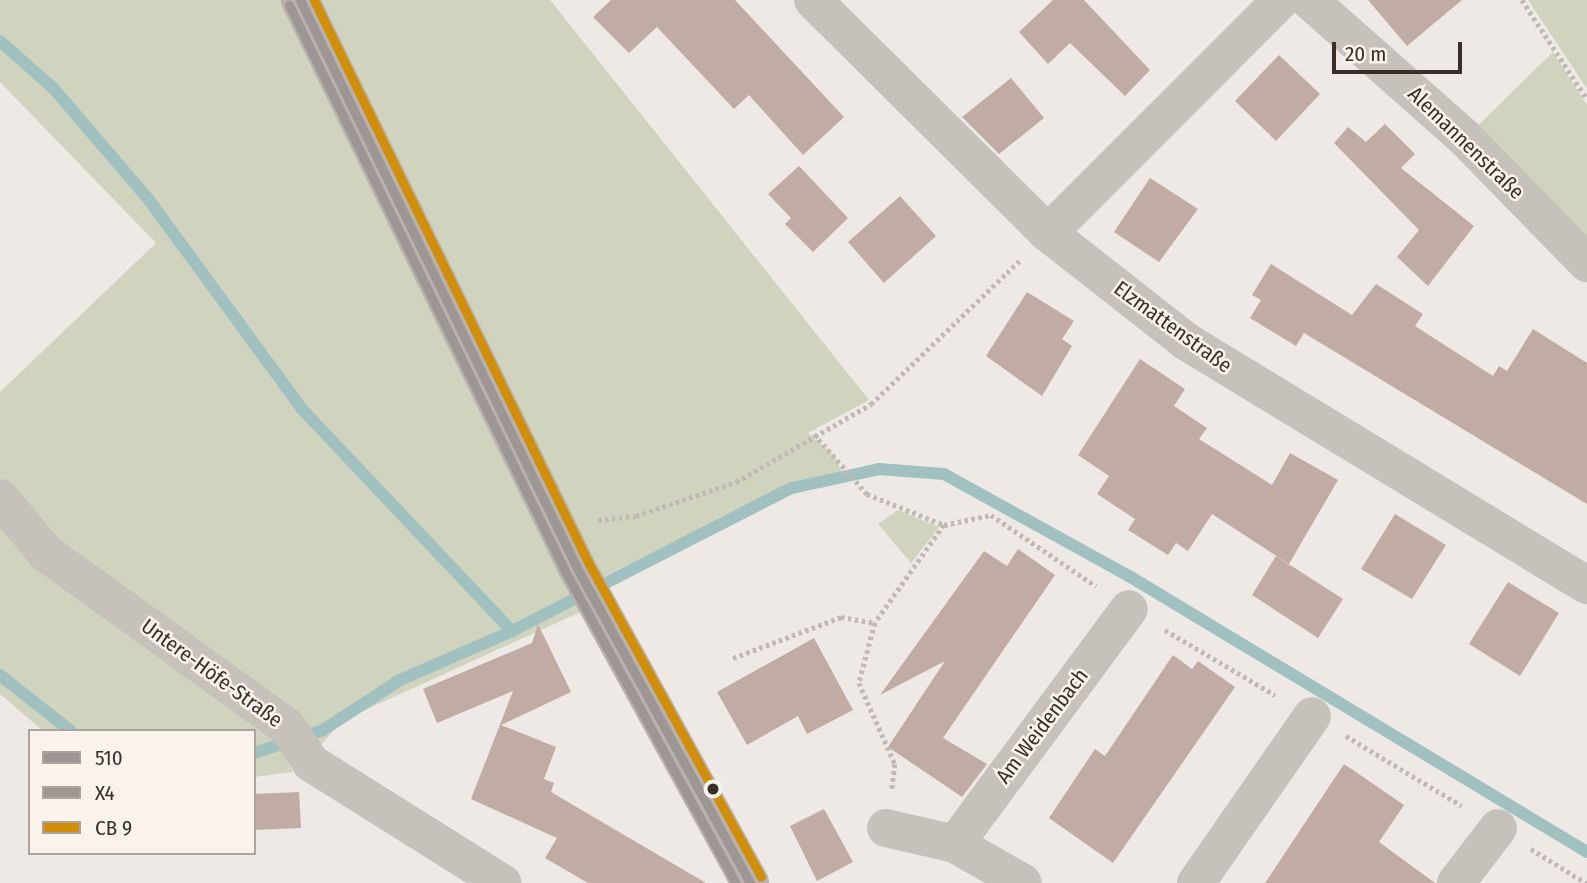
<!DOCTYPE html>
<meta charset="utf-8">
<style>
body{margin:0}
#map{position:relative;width:1587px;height:883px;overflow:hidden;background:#eee9e4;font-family:"Fira Sans Condensed",sans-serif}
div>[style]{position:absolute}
.green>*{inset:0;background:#d0d4be}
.stream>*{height:12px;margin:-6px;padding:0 6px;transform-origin:6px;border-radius:6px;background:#a0c1c0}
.building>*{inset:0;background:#c1aca5}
.path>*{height:4.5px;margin-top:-2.25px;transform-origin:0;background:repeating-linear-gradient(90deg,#c0b9b4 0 3.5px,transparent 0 7px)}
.street>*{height:38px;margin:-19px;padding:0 19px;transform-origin:19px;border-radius:19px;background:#c7c1bc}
.secondary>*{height:38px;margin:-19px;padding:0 19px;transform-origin:19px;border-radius:19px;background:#b8b1ad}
.bus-1>*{height:9px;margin:-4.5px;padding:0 4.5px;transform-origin:4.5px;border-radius:4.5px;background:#9c9694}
.bus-2>*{height:9px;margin:-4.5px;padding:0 4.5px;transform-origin:4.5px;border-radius:4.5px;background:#9c9694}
.bus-3>*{height:9px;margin:-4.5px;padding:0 4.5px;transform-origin:4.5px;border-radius:4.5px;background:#d18e08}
.dots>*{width:19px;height:19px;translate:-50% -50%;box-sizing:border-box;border:4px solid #faf3eb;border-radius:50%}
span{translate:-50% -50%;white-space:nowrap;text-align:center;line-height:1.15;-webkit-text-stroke:5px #faf3eb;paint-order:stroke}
.street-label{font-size:21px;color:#392e2a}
.legend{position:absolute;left:28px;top:729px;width:228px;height:126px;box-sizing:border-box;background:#faf3eb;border:2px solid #ada49e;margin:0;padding:9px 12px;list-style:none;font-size:21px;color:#392e2a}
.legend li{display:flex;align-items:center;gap:14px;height:35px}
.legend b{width:35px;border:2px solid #ada49e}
.scale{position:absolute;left:1332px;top:42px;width:130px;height:32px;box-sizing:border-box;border:4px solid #392e2a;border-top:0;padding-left:9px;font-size:21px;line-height:24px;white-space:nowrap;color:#392e2a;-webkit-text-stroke:5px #faf3eb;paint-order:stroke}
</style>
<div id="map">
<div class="green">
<i style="clip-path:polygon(0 0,550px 0,869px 400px,808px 433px,835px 456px,842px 474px,789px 486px,597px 580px,585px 610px,341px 721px,318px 749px,269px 730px,293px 772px,254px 777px,254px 731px,43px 731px,0 694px,0 392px,156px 243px,0 82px)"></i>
<i style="clip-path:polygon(1528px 0,1587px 0,1587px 89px,1560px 48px)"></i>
<i style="clip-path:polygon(1553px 52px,1587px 105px,1587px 256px,1465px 138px)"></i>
<i style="clip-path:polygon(898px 510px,939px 527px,911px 563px,878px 524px)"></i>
</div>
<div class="stream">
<i style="left:0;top:41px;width:72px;rotate:41.6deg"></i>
<i style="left:54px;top:89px;width:146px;rotate:49.4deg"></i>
<i style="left:149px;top:200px;width:258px;rotate:53.8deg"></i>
<i style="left:301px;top:408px;width:307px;rotate:46.6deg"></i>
<i style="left:0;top:675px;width:90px;rotate:38.3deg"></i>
<i style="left:254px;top:753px;width:73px;rotate:-18.4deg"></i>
<i style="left:323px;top:730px;width:92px;rotate:-33deg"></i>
<i style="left:400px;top:680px;width:122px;rotate:-23.6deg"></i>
<i style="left:512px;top:631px;width:314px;rotate:-27.1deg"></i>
<i style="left:792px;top:488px;width:89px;rotate:-12.3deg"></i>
<i style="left:879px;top:469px;width:65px;rotate:4.4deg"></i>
<i style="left:944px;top:474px;width:211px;rotate:28.9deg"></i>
<i style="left:1129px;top:576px;width:535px;rotate:31.07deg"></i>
</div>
<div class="building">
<i style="clip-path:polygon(611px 0,735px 0,844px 117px,803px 155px,749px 95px,734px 109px,657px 27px,629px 53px,593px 17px)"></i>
<i style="clip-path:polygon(1053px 0,1084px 0,1150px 70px,1125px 96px,1070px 43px,1048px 64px,1019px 32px)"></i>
<i style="clip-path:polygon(1368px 0,1462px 0,1407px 46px)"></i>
<i style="clip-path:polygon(1279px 55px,1320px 94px,1276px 141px,1235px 101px)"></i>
<i style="clip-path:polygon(1011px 78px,1044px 118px,999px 154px,962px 117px)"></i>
<i style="clip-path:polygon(1385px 124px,1415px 154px,1401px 168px,1474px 226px,1428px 286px,1397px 257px,1419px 230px,1334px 143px,1348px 127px,1366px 142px)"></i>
<i style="clip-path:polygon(799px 166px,848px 218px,813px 252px,785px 224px,791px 218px,768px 194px)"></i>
<i style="clip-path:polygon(1150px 178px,1198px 209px,1159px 262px,1114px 232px)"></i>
<i style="clip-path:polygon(900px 196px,936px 236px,884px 283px,848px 242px)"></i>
<i style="clip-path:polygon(1271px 264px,1352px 315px,1376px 284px,1423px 314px,1415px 326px,1493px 376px,1499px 366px,1507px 371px,1533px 329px,1587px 363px,1587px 504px,1304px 333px,1296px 346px,1250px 318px,1261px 300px,1252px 295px)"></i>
<i style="clip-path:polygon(1027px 292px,1074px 321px,1062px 339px,1072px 346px,1042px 396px,986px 356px)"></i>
<i style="clip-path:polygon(1140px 359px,1185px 389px,1174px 406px,1207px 428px,1199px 439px,1272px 485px,1290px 453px,1338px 480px,1289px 564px,1212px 514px,1188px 551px,1176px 543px,1168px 555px,1128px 530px,1135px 519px,1097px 494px,1109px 476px,1078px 455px)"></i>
<i style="clip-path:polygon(1395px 514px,1446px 545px,1412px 599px,1361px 569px)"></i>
<i style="clip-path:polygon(1018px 549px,1055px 575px,943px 738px,987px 764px,962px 797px,888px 747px,945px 661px,880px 695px,984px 551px,1007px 566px)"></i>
<i style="clip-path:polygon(1276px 556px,1343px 599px,1318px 638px,1252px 595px)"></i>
<i style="clip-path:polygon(1508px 582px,1559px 613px,1520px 676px,1469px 644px)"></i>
<i style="clip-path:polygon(538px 624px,571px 692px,501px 725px,556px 747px,544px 779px,554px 783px,551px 792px,706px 883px,588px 883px,545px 858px,557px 838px,471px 799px,513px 691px,437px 723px,423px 689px,532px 643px)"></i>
<i style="clip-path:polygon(814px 638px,853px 710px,807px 734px,798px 716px,747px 745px,717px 692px)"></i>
<i style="clip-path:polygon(1173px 655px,1192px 669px,1198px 661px,1235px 687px,1113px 863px,1049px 818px,1095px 749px,1105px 756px)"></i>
<i style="clip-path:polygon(1344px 764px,1404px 805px,1379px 842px,1435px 883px,1265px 883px)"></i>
<i style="clip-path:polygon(299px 792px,301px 828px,254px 830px,254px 794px)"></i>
<i style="clip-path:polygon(824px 809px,853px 862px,817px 881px,790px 826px)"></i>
</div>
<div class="path">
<i style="left:1522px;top:0;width:118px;rotate:56.7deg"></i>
<i style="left:814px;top:434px;width:80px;rotate:48.5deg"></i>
<i style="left:867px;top:494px;width:83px;rotate:21.9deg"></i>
<i style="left:944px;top:525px;width:120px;rotate:125.1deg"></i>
<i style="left:875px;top:623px;width:62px;rotate:104.9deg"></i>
<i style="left:859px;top:683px;width:89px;rotate:66deg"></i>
<i style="left:895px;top:764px;width:26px;rotate:97deg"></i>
<i style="left:598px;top:520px;width:38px;rotate:-6deg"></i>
<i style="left:636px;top:516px;width:106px;rotate:-18.8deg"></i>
<i style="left:736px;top:482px;width:156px;rotate:-30deg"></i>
<i style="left:871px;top:404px;width:206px;rotate:-44deg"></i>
<i style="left:944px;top:525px;width:48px;rotate:-12deg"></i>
<i style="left:991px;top:515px;width:127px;rotate:34.1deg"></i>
<i style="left:1165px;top:630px;width:128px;rotate:30.6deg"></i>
<i style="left:733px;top:658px;width:116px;rotate:-20.8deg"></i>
<i style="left:841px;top:617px;width:35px;rotate:10deg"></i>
<i style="left:1346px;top:736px;width:135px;rotate:31.1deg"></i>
<i style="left:1531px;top:849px;width:65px;rotate:31.7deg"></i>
</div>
<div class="street">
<i style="left:813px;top:0;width:331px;rotate:44.8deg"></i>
<i style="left:1048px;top:233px;width:177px;rotate:38.1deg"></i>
<i style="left:1187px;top:342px;width:468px;rotate:31.3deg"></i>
<i style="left:1309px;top:0;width:208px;rotate:41.5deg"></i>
<i style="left:1465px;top:138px;width:175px;rotate:45.7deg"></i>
<i style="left:1048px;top:233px;width:330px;rotate:-45deg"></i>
<i style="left:0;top:498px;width:72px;rotate:50.1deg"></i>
<i style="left:46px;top:553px;width:297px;rotate:35.8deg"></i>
<i style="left:287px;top:727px;width:43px;rotate:56.3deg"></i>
<i style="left:311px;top:763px;width:226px;rotate:32.1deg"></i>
<i style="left:886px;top:828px;width:71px;rotate:13.1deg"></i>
<i style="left:955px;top:844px;width:78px;rotate:29.8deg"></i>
<i style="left:955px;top:844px;width:292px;rotate:-53.5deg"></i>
<i style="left:1196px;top:883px;width:203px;rotate:-55.2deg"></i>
<i style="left:1456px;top:883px;width:69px;rotate:-52.6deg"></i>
</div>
<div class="secondary">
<i style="left:300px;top:0;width:632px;rotate:64deg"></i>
<i style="left:577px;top:568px;width:359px;rotate:61.2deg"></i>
</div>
<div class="bus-1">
<i style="left:300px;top:0;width:632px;rotate:64deg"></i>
<i style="left:577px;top:568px;width:359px;rotate:61.2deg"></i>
</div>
<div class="bus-2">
<i style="left:289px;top:5px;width:632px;rotate:64deg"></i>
<i style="left:566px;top:573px;width:354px;rotate:61.3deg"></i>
</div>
<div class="bus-3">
<i style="left:314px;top:0;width:625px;rotate:64.01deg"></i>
<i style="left:588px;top:562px;width:359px;rotate:61.2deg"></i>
</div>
<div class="dots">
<i style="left:713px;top:789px;background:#392e2a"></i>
</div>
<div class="street-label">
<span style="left:1466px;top:143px;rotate:44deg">Alemannenstraße</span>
<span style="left:1173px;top:327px;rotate:36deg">Elzmattenstraße</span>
<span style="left:212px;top:673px;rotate:36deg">Untere-Höfe-Straße</span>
<span style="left:1042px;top:726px;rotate:-53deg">Am Weidenbach</span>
</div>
<ul class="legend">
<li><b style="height:9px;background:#9c9694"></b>510</li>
<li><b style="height:9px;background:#9c9694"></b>X4</li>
<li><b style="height:9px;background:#d18e08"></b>CB 9</li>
</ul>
<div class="scale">20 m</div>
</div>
